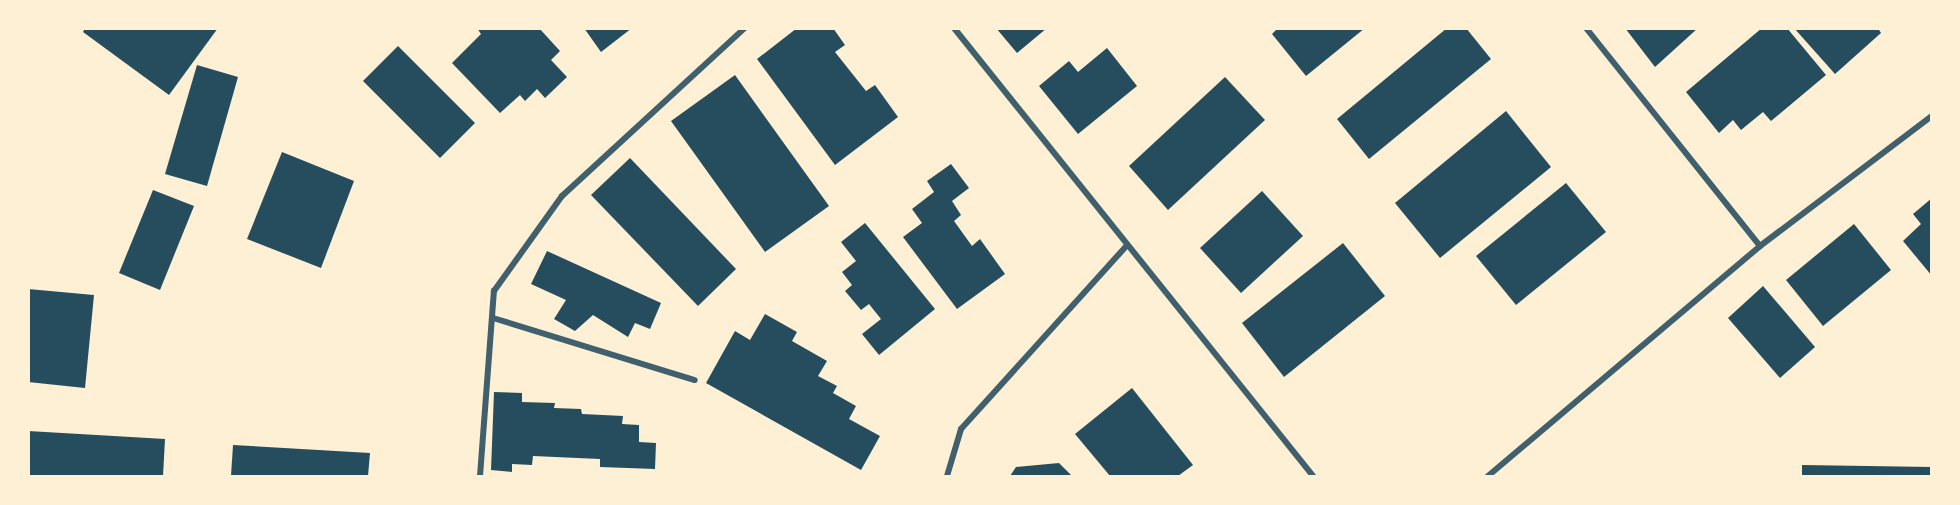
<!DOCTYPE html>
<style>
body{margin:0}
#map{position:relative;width:1960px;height:505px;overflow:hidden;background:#fdf0d5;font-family:"Asap Condensed",sans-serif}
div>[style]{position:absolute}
.building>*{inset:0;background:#264d5e}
.minor>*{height:6px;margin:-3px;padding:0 3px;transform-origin:3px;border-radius:3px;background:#3f606c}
span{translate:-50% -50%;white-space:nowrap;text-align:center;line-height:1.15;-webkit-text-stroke:6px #fdf0d5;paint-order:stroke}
.frame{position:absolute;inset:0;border:30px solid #fdf0d5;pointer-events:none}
</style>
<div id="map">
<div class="building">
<i style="clip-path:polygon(85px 28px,218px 28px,169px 95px,83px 32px)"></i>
<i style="clip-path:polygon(477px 28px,539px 28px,560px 51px,551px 60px,567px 77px,545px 98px,537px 89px,525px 101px,520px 95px,500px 113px,452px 63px,481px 34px)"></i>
<i style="clip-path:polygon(584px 28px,632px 28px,601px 52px)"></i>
<i style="clip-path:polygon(797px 28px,833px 28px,845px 45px,835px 52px,866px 91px,875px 85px,898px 117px,835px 165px,757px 59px)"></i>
<i style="clip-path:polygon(996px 28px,1047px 28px,1017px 53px)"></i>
<i style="clip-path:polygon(1278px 28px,1365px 28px,1306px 76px,1272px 34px)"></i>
<i style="clip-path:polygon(1447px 28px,1466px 28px,1491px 59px,1369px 159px,1337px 119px)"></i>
<i style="clip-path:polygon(1625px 28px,1698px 28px,1655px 67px)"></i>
<i style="clip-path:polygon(1762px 28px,1787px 28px,1826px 75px,1771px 121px,1763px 112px,1741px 130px,1733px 120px,1719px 133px,1686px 92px)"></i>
<i style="clip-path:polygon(1794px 28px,1878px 28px,1881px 33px,1835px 74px)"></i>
<i style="clip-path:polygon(398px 46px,475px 123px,440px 158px,363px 81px)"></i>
<i style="clip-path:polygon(1107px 48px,1137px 86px,1078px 134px,1039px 86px,1069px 61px,1078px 72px)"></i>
<i style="clip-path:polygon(197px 65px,238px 77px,207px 186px,165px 174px)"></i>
<i style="clip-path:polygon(735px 75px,829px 206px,765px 252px,671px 121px)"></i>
<i style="clip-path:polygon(1225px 77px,1265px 120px,1168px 210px,1129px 166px)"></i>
<i style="clip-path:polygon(1506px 111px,1551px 167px,1440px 258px,1395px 203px)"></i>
<i style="clip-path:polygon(282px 152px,354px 181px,321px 268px,247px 239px)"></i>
<i style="clip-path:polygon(630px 158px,736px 269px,698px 306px,591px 195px)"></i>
<i style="clip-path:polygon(951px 164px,969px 188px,952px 201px,961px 215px,954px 221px,972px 246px,980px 239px,1005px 274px,957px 309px,903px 237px,922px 223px,912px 209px,934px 192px,927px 181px)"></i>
<i style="clip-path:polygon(1566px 183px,1606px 232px,1516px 305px,1476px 256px)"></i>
<i style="clip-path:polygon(153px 190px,194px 206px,160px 290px,119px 273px)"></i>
<i style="clip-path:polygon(1262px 191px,1303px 236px,1241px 293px,1200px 248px)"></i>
<i style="clip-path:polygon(1932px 198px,1932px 276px,1903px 241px,1921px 224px,1913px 214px)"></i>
<i style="clip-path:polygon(865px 223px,935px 309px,879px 355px,862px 334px,881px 319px,869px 304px,861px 310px,845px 291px,852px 285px,842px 272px,856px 261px,841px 242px)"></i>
<i style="clip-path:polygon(1854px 224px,1891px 270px,1823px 326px,1786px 280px)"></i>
<i style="clip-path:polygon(1343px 243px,1385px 296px,1284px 377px,1242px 323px)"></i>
<i style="clip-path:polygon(547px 251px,661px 303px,650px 329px,635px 323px,628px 337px,593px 315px,575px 331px,554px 319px,566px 300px,531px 284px)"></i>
<i style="clip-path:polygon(1763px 286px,1815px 347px,1780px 378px,1728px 318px)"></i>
<i style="clip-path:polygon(28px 289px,94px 295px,85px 388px,28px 382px)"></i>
<i style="clip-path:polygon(765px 314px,797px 332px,792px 341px,827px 361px,818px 376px,837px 386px,833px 393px,856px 406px,849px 419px,880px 436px,861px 470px,706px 383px,735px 331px,750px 340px)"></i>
<i style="clip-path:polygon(1132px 388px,1193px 465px,1178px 476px,1110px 476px,1075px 434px)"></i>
<i style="clip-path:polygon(494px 392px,522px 393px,522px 402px,555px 403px,554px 408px,581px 409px,582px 414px,623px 416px,622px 424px,639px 425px,639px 442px,656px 443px,655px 469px,600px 467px,600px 459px,533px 456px,532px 465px,512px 464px,512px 472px,491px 470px)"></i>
<i style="clip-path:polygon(28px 431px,165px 439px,163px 476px,28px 476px)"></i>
<i style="clip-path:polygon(233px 445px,370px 453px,368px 476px,231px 476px)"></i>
<i style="clip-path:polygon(1059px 463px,1072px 476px,1010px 476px,1016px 467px)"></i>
<i style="clip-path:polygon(1802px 465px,1932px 467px,1932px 476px,1802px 476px)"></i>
</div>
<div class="minor">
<i style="left:954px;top:28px;width:574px;rotate:51.29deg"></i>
<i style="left:1586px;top:28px;width:279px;rotate:51.4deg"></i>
<i style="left:493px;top:318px;width:211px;rotate:17.1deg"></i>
<i style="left:480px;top:476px;width:186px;rotate:-85.7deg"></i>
<i style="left:494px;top:291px;width:117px;rotate:-54.4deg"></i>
<i style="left:562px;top:196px;width:248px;rotate:-42.6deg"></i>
<i style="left:947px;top:476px;width:49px;rotate:-73.4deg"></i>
<i style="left:961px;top:429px;width:248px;rotate:-47.9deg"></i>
<i style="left:1488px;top:476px;width:356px;rotate:-40.2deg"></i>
<i style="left:1760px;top:246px;width:216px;rotate:-37.1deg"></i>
</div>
<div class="frame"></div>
</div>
